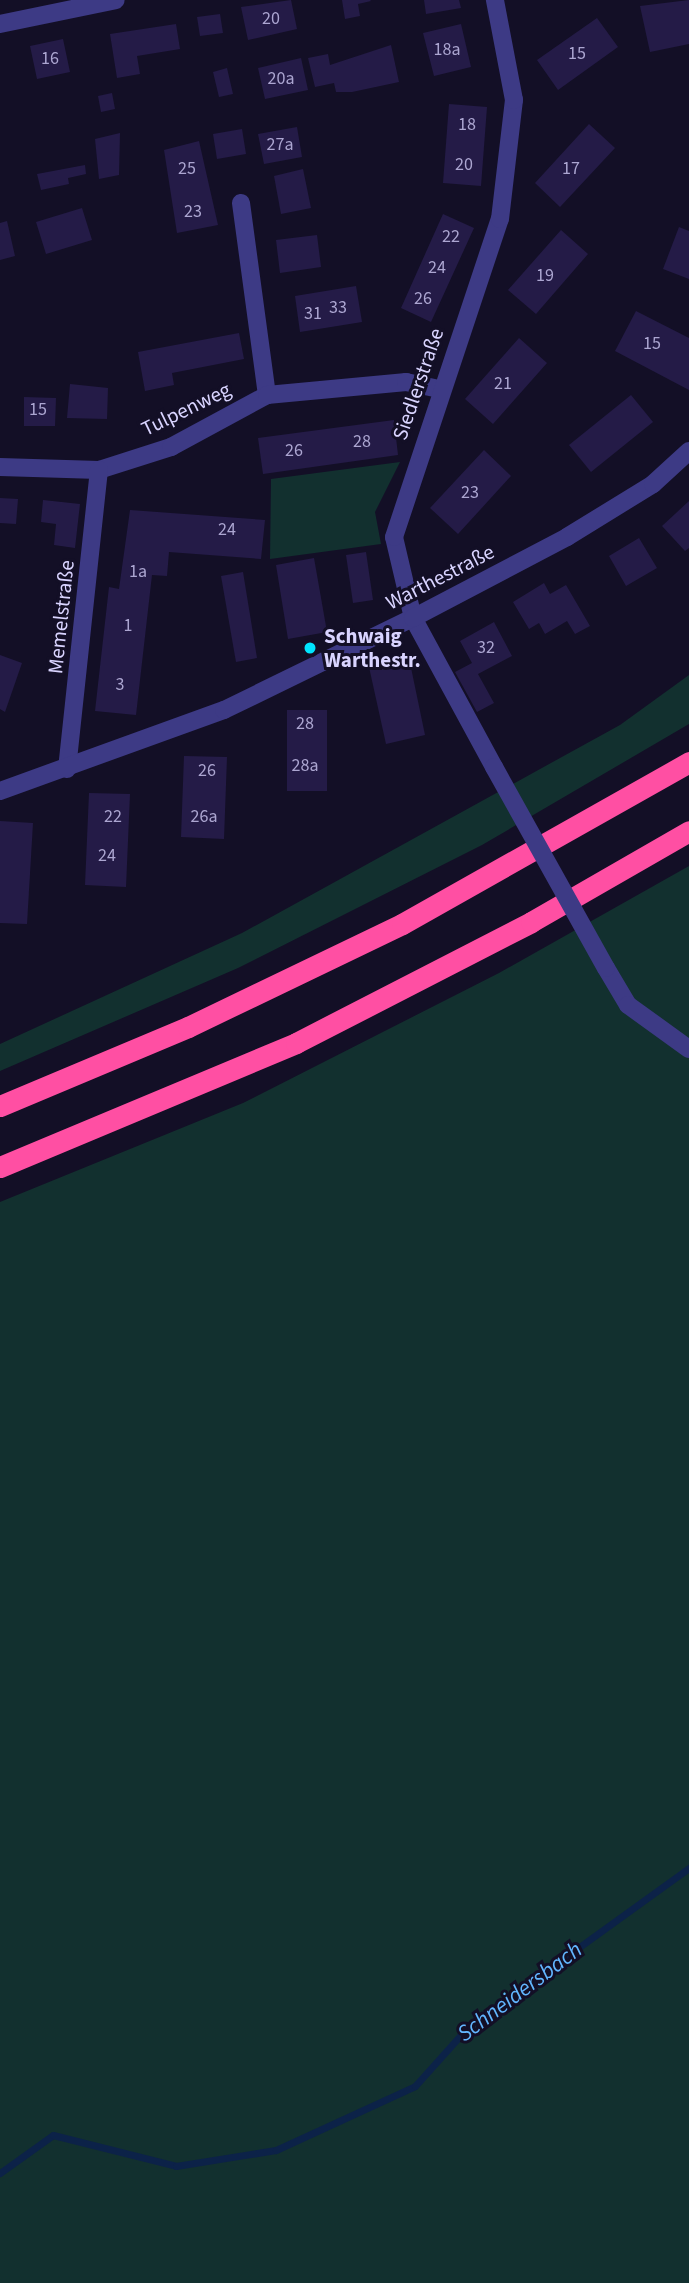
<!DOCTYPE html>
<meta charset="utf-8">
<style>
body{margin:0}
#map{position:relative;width:689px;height:2283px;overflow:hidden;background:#130f26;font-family:"Source Sans 3",sans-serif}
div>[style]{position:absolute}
.green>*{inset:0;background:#12302f}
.stream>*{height:7px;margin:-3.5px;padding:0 3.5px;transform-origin:3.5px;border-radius:3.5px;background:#0c2248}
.building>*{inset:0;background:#241b47}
.minor>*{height:18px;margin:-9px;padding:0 9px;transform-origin:9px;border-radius:9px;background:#3d3a85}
.highway>*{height:21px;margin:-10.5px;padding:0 10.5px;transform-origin:10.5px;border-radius:10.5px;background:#ff4fa3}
.minor-bridge>*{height:18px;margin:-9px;padding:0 9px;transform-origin:9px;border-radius:9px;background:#3d3a85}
.dots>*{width:19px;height:19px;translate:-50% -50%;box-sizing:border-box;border:4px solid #130f26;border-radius:50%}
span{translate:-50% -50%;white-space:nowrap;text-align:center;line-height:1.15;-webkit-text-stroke:6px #130f26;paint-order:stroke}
.number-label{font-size:18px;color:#aca6d1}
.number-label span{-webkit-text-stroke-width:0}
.street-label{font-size:21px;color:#d9d4ff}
.poi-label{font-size:21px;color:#d9d4ff;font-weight:700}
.left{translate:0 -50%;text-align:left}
.water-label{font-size:23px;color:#62b6ff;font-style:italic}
</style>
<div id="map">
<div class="green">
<i style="clip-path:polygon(400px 462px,375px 512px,381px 544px,270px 559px,271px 479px)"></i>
<i style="clip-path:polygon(689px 675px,689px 724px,482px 845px,238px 968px,0 1071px,0 1044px,242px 933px,620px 725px)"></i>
<i style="clip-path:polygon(689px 866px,689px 2283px,0 2283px,0 1202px,243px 1103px,499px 973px)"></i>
</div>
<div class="stream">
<i style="left:0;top:2173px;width:65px;rotate:-35.6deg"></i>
<i style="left:53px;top:2135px;width:127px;rotate:14.1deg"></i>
<i style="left:176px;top:2166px;width:101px;rotate:-9.1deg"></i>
<i style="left:276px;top:2150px;width:153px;rotate:-24.7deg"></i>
<i style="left:415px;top:2086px;width:78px;rotate:-48.1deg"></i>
<i style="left:467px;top:2028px;width:274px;rotate:-35.8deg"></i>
</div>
<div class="building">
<i style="clip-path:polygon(291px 0,297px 29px,248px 40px,241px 7px)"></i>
<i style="clip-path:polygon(342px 0,370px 0,371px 1px,358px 4px,360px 16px,345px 19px)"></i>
<i style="clip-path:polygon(424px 0,459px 0,461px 8px,426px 14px)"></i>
<i style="clip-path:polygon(689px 0,689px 44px,650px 52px,640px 6px)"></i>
<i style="clip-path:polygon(220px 14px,223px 33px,200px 36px,197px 17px)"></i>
<i style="clip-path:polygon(597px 18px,618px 47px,558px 90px,537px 60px)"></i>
<i style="clip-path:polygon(176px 24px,180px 49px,137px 56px,140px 74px,117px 78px,110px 34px)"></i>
<i style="clip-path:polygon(461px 24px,471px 67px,434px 76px,423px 33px)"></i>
<i style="clip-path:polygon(63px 39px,70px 72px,37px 79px,30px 46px)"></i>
<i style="clip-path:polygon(391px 45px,399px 82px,352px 92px,336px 92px,334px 83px,315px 87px,308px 58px,328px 54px,330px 65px)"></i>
<i style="clip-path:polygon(301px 58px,308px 90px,265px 99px,258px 68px)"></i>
<i style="clip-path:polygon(227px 68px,233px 94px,219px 97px,213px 72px)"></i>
<i style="clip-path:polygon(112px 93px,115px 109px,101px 112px,98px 96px)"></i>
<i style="clip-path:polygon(449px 104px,487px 107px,481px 186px,443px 183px)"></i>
<i style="clip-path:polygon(589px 124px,615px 148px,560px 207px,535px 183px)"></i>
<i style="clip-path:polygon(297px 127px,302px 157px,264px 164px,258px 134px)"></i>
<i style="clip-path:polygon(242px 129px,246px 154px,217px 159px,213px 134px)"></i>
<i style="clip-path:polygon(120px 133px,119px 175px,99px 179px,95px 139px)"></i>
<i style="clip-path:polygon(199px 141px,218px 225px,177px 233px,164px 150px)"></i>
<i style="clip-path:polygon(85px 165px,86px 174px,68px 178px,69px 184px,41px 190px,37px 174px)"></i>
<i style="clip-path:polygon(303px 169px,311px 208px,281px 214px,274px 176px)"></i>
<i style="clip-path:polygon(82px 208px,92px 240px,46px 254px,36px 222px)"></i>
<i style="clip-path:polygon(443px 214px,474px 228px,431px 322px,401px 308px)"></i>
<i style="clip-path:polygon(7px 221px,15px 256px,0 260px,0 223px)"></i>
<i style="clip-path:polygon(679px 227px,689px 231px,689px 279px,663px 269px)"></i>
<i style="clip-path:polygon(561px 230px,588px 254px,536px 314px,508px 290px)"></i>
<i style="clip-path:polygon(317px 235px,321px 267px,280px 273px,276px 240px)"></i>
<i style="clip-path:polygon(356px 286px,362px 322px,300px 332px,295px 296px)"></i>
<i style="clip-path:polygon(636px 311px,689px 338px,689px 390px,615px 351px)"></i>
<i style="clip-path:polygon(239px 333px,244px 359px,172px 373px,174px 385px,145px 391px,138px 352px)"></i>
<i style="clip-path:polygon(519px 338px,547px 363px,493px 424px,465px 399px)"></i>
<i style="clip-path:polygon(70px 384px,108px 388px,107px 419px,67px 418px)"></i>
<i style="clip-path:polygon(631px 395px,653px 422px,591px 472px,569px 445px)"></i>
<i style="clip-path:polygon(24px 397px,56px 398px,55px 426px,24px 426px)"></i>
<i style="clip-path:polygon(394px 420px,398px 455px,263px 474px,258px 438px)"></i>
<i style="clip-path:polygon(484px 450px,511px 476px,458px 534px,430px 508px)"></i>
<i style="clip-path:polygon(0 498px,18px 499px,16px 524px,0 523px)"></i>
<i style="clip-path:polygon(43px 500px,80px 504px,75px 548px,54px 545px,56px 524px,41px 522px)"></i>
<i style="clip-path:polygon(689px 501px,689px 548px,685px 551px,662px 526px)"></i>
<i style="clip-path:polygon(130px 510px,265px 520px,261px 559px,169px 552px,167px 576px,152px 575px,136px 715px,95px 711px,109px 587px,119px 589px)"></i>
<i style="clip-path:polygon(639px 538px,657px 568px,626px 586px,609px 556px)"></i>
<i style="clip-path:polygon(366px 552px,373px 600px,353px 603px,346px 555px)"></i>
<i style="clip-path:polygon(314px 558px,327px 632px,288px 639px,276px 565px)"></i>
<i style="clip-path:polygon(243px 572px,257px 658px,236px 662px,221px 576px)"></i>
<i style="clip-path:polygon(544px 583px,550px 594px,566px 585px,590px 626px,575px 634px,567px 621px,545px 634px,539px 623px,529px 629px,513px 602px)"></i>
<i style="clip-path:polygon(494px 622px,512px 656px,478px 674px,494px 703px,477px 712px,455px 672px,472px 663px,460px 641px)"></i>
<i style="clip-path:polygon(0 655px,22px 663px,5px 712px,0 709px)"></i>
<i style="clip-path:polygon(409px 658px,425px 735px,386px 744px,369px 667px)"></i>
<i style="clip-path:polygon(287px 710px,327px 710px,327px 791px,287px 791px)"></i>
<i style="clip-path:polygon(184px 756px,227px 757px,224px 839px,181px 837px)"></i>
<i style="clip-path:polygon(89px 793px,130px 794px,126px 887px,85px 885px)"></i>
<i style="clip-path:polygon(0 821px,33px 823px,27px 924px,0 923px)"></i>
</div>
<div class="minor">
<i style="left:0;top:24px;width:118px;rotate:-11.7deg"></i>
<i style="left:241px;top:203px;width:194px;rotate:82.3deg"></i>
<i style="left:0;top:467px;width:99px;rotate:1.7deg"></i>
<i style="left:99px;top:470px;width:76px;rotate:-17.7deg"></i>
<i style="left:171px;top:447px;width:109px;rotate:-28.4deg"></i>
<i style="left:267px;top:395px;width:140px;rotate:-5.3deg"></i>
<i style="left:406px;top:382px;width:35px;rotate:12deg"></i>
<i style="left:494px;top:767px;width:170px;rotate:-118.5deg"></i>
<i style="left:413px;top:618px;width:83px;rotate:-103.2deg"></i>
<i style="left:394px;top:537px;width:335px;rotate:-71.6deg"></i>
<i style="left:500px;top:219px;width:120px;rotate:-83.3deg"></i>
<i style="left:514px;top:100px;width:102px;rotate:-100.8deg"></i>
<i style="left:67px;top:769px;width:301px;rotate:-83.9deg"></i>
<i style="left:0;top:791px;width:238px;rotate:-19.9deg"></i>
<i style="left:224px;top:710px;width:210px;rotate:-26deg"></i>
<i style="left:413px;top:618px;width:174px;rotate:-27.7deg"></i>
<i style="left:567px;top:537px;width:101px;rotate:-31.6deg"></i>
<i style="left:653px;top:484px;width:49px;rotate:-42.5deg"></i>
<i style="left:606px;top:968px;width:43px;rotate:59.3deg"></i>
<i style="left:628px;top:1005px;width:75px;rotate:35.8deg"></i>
</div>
<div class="highway">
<i style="left:0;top:1106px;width:204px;rotate:-22.8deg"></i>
<i style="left:188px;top:1027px;width:237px;rotate:-25.7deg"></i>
<i style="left:402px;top:924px;width:330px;rotate:-29.4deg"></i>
<i style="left:0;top:1167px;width:321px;rotate:-22.7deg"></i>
<i style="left:296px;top:1043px;width:264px;rotate:-27.2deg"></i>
<i style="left:531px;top:922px;width:182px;rotate:-29.9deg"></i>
</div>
<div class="minor-bridge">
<i style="left:494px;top:767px;width:230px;rotate:60.9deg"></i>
</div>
<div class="dots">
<i style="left:310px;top:648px;background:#00e5ff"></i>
</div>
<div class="number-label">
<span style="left:271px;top:19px">20</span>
<span style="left:447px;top:50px">18a</span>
<span style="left:577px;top:54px">15</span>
<span style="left:50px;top:59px">16</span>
<span style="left:281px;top:79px">20a</span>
<span style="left:467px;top:125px">18</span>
<span style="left:280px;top:145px">27a</span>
<span style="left:464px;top:165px">20</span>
<span style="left:187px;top:169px">25</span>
<span style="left:571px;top:169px">17</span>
<span style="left:193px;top:212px">23</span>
<span style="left:451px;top:237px">22</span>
<span style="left:437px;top:268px">24</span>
<span style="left:545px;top:276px">19</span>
<span style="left:423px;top:299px">26</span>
<span style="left:338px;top:308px">33</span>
<span style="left:313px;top:314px">31</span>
<span style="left:652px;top:344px">15</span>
<span style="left:503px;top:384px">21</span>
<span style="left:38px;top:410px">15</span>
<span style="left:362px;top:442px">28</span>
<span style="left:294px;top:451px">26</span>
<span style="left:470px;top:493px">23</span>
<span style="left:227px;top:530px">24</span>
<span style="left:138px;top:572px">1a</span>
<span style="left:128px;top:626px">1</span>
<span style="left:486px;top:648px">32</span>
<span style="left:120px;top:685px">3</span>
<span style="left:305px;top:724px">28</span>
<span style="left:305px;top:766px">28a</span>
<span style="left:207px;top:771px">26</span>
<span style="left:113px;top:817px">22</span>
<span style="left:204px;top:817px">26a</span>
<span style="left:107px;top:856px">24</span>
</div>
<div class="street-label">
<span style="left:418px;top:384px;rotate:-71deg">Siedlerstraße</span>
<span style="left:186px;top:409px;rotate:-26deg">Tulpenweg</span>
<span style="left:440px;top:577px;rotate:-27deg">Warthestraße</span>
<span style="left:61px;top:617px;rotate:-84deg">Memelstraße</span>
</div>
<div class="poi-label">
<span class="left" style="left:324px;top:648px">Schwaig<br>Warthestr.</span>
</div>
<div class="water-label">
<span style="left:520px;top:1992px;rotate:-37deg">Schneidersbach</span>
</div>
</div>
